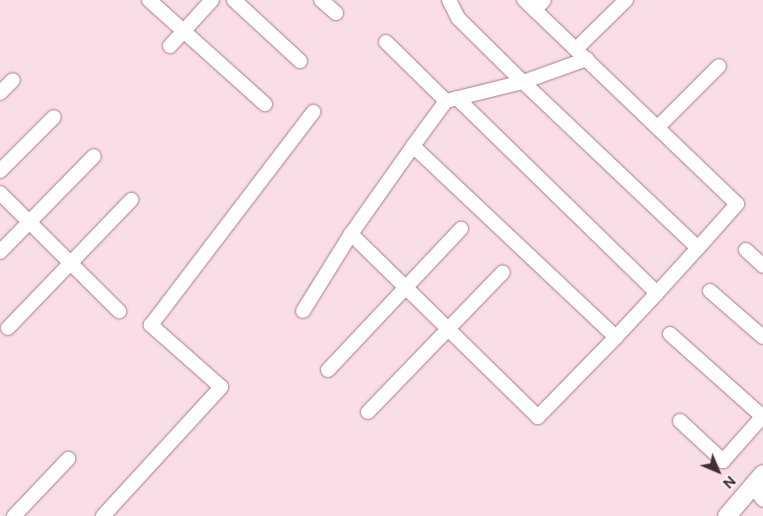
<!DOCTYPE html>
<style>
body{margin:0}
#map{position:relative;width:763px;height:516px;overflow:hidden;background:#f9dde7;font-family:Figtree,sans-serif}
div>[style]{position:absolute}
.roads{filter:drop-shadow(0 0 1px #a57b8a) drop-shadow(0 0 1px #a57b8a)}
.minor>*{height:14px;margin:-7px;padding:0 7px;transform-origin:7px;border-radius:7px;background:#fff}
.tertiary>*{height:18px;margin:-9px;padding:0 9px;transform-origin:9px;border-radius:9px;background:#fff}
span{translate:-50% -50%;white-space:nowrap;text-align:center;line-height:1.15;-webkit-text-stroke:4px #faf0f3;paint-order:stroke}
.north{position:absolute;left:693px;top:446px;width:50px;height:50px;-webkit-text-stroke:4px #faf0f3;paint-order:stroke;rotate:135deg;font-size:14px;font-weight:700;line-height:20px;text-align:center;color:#412f35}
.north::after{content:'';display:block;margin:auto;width:18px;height:22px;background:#412f35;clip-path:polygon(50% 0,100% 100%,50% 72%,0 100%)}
</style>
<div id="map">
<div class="roads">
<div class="minor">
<i style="left:149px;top:0;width:156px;rotate:41.9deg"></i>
<i style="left:234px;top:0;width:90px;rotate:42.7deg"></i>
<i style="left:321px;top:0;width:20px;rotate:41deg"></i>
<i style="left:449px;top:0;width:20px;rotate:63deg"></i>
<i style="left:458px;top:18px;width:91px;rotate:44.6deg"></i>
<i style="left:523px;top:82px;width:68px;rotate:-19.8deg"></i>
<i style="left:535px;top:10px;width:13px;rotate:-48deg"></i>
<i style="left:386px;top:42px;width:84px;rotate:44.5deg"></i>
<i style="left:446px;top:101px;width:79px;rotate:-13.9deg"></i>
<i style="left:523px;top:82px;width:241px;rotate:43.5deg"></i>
<i style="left:698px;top:248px;width:59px;rotate:-48.4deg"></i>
<i style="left:737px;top:204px;width:295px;rotate:-136.2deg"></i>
<i style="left:170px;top:46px;width:62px;rotate:-47.6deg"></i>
<i style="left:576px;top:49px;width:70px;rotate:-44.4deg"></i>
<i style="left:0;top:93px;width:18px;rotate:-45deg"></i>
<i style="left:457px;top:98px;width:279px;rotate:44.3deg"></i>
<i style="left:657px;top:293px;width:61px;rotate:-47.7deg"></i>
<i style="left:658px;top:127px;width:86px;rotate:-45deg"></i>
<i style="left:413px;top:146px;width:56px;rotate:-53.7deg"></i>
<i style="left:0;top:171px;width:76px;rotate:-45deg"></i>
<i style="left:0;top:193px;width:168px;rotate:44.8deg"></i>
<i style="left:746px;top:250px;width:23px;rotate:43deg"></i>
<i style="left:0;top:252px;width:134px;rotate:-45.6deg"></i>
<i style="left:710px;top:291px;width:70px;rotate:41deg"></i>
<i style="left:303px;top:311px;width:91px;rotate:-58.1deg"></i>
<i style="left:8px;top:328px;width:178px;rotate:-46.1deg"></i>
<i style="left:670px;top:334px;width:125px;rotate:41.7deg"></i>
<i style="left:616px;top:337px;width:112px;rotate:134.3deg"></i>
<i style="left:538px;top:417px;width:262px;rotate:-135.6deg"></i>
<i style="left:351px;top:234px;width:108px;rotate:-54.8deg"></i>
<i style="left:413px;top:146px;width:279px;rotate:43.3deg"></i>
<i style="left:616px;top:337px;width:60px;rotate:-47deg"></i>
<i style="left:328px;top:370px;width:194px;rotate:-46.7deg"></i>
<i style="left:368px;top:412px;width:194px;rotate:-46deg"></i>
<i style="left:680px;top:421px;width:59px;rotate:42.9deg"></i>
<i style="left:723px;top:461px;width:60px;rotate:-48.4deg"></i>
<i style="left:753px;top:486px;width:17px;rotate:54deg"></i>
<i style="left:14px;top:516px;width:79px;rotate:-46.5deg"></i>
<i style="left:103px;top:516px;width:175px;rotate:-47.5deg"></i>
<i style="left:221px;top:387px;width:94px;rotate:-138.5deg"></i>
<i style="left:151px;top:325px;width:268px;rotate:-52.7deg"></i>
</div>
<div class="tertiary">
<i style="left:727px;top:516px;width:55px;rotate:-49.4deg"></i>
</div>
</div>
<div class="north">N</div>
</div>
